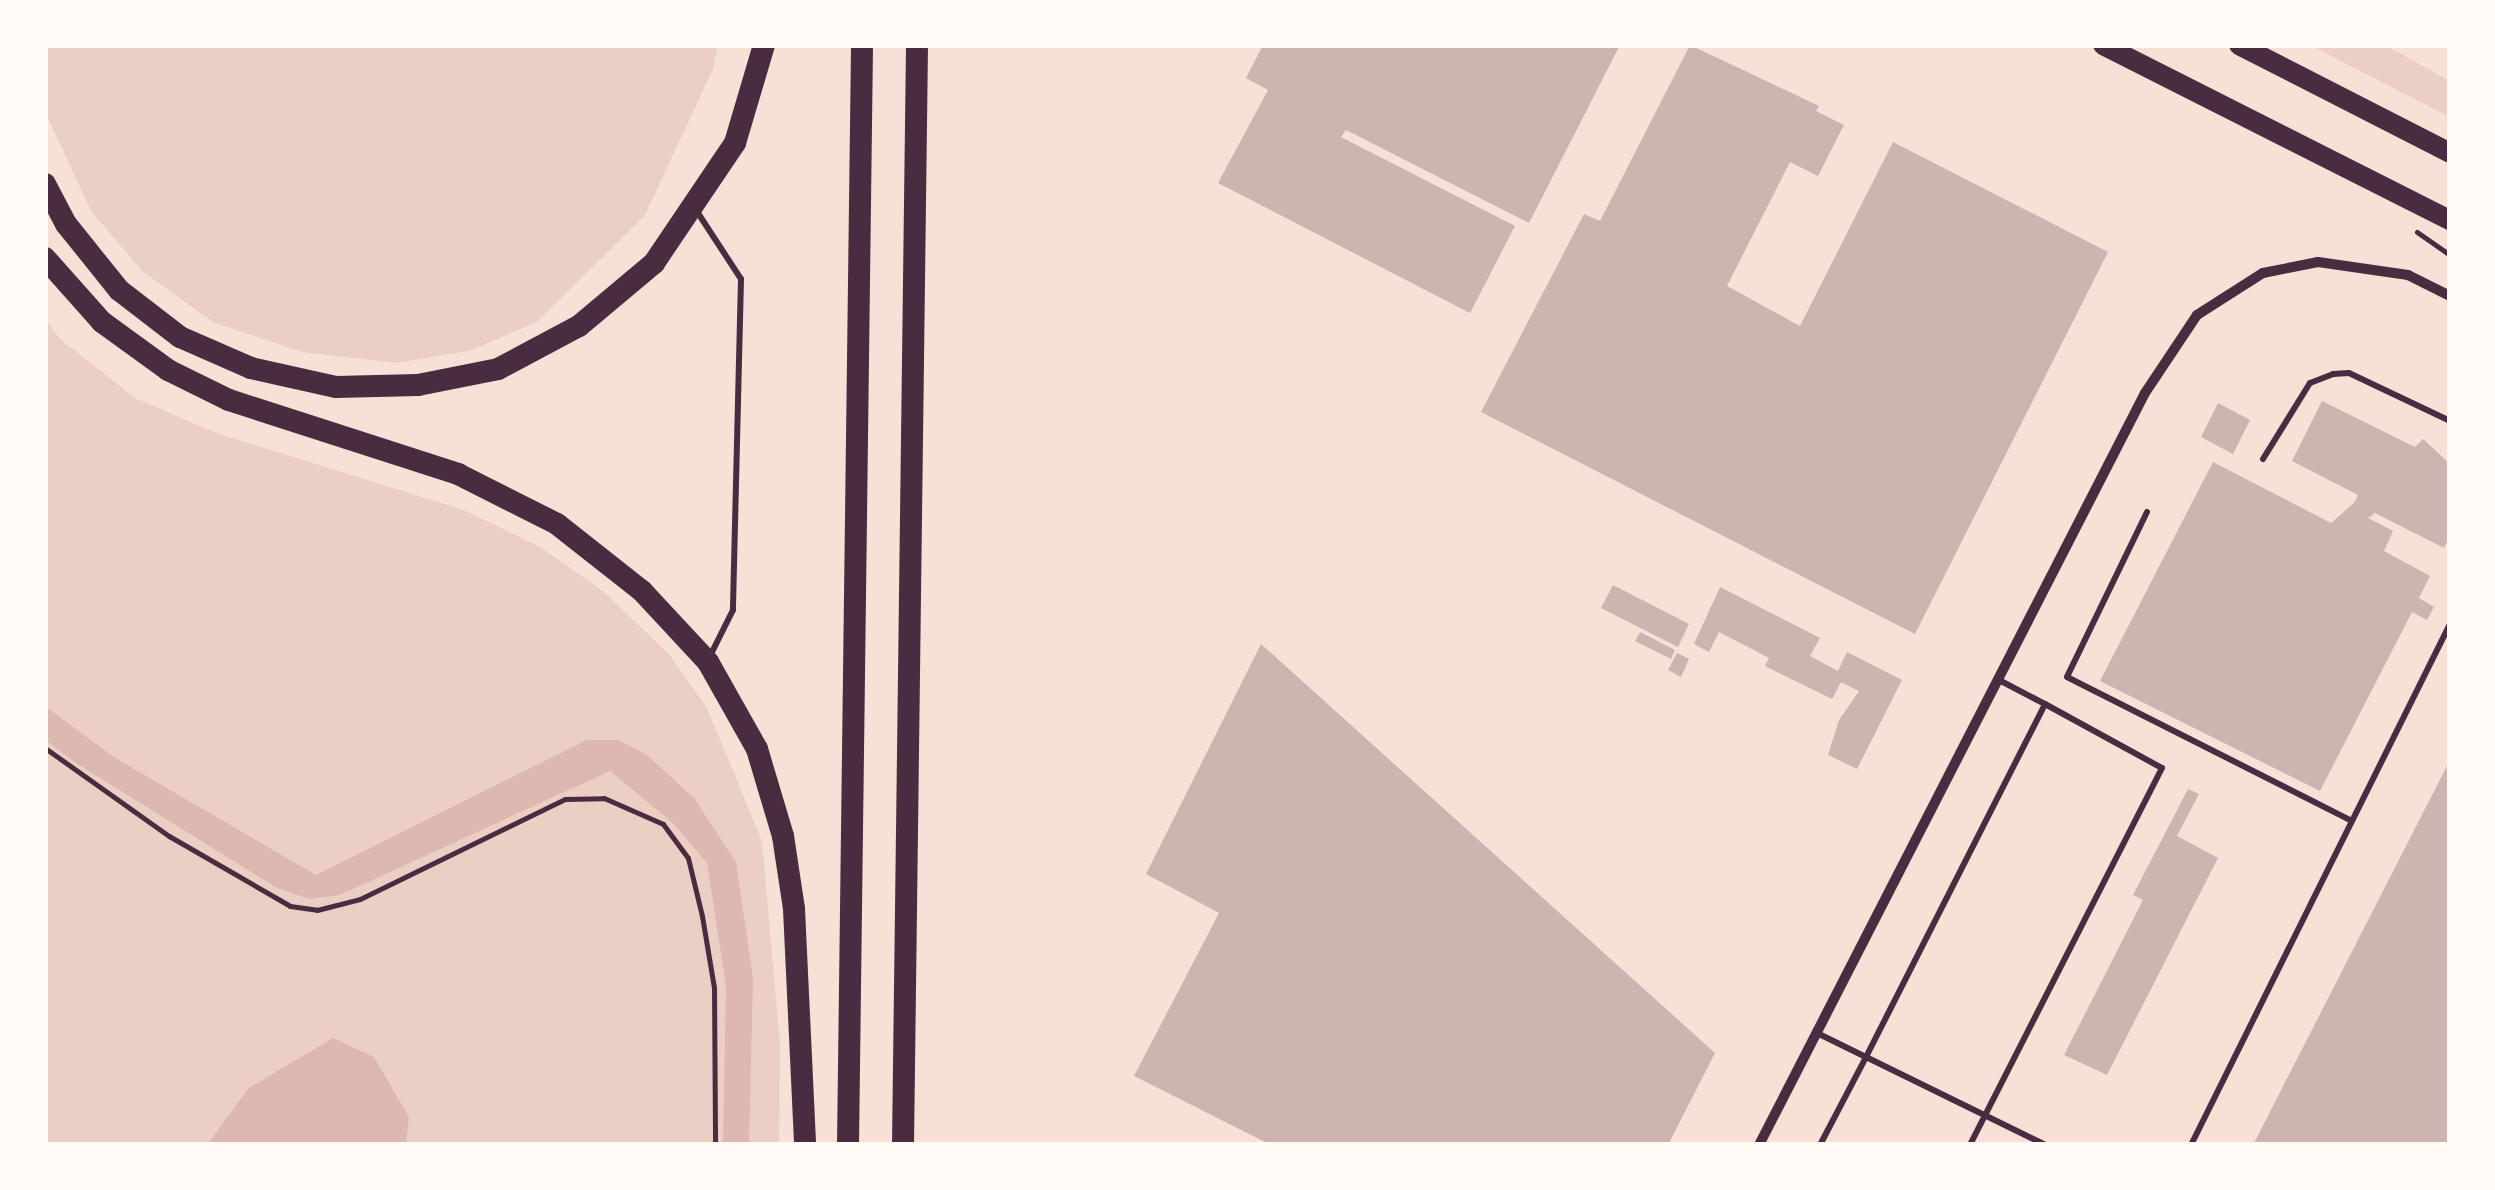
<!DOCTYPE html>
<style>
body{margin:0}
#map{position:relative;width:2495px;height:1190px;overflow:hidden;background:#f7e1d7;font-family:Commissioner,sans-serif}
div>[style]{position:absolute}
.green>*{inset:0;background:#ebcfc5}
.water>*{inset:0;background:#dcb8b0}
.building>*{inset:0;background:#ccb4b1}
.path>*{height:5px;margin:-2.5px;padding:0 2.5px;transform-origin:2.5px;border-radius:2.5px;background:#4a2c40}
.service>*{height:6px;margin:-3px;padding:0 3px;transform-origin:3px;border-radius:3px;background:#4a2c40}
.minor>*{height:10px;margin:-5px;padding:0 5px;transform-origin:5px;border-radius:5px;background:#4a2c40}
.primary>*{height:20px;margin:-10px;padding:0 10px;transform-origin:10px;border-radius:10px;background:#4a2c40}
.motorway>*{height:22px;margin:-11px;padding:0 11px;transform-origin:11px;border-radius:11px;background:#4a2c40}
span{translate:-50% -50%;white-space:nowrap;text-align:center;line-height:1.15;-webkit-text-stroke:8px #fffaf5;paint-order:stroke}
.frame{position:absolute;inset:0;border:48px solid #fffaf5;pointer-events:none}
</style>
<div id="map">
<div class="green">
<i style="clip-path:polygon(45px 45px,718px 45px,713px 69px,645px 215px,537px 322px,469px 351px,397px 363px,302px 352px,213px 322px,142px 271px,91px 211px,48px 118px)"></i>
<i style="clip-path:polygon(2310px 45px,2385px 45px,2450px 81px,2450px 117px)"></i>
<i style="clip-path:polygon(45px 318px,60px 339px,135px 398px,216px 433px,464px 510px,542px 548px,604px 592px,669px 654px,707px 708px,762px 841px,780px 1044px,779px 1145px,45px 1145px)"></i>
</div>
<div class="water">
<i style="clip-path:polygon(45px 706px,115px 758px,316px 875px,587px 740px,619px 740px,647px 755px,694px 798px,736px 862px,753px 979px,749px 1145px,723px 1145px,726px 986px,707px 863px,674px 824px,610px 771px,340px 895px,309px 899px,277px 888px,76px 763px,45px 740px)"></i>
<i style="clip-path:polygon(333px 1038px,374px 1057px,409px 1117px,406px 1145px,207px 1145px,249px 1088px)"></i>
</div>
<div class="building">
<i style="clip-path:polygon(1263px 45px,1615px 45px,1619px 47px,1529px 223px,1346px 130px,1341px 137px,1515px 226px,1470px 313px,1218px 183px,1268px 90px,1246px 78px)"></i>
<i style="clip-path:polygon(1690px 45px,1819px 106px,1816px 111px,1844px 125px,1818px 176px,1790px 162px,1727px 286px,1800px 326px,1893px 142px,2108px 252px,1915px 634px,1481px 412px,1584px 214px,1600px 221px)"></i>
<i style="clip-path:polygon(2322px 401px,2415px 447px,2423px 439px,2450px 464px,2450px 536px,2444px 548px,2375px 513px,2368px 518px,2393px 531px,2384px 551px,2430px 576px,2419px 598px,2434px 607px,2427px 620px,2412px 612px,2320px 791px,2100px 681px,2213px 462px,2331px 523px,2354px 503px,2358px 495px,2292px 461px)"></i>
<i style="clip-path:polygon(2218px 403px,2250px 420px,2233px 454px,2201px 437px)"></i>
<i style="clip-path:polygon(1613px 585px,1689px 624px,1678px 647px,1601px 608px)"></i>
<i style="clip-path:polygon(1720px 587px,1820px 638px,1810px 656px,1838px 671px,1847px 652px,1902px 680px,1857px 769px,1828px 755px,1839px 720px,1859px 691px,1841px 682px,1832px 699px,1765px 666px,1769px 658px,1719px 632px,1709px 652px,1694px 644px)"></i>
<i style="clip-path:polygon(1640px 632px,1675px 650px,1671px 659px,1635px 641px)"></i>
<i style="clip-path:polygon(1261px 644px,1715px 1053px,1668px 1145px,1271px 1145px,1134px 1076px,1219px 913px,1146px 874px)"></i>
<i style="clip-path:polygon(1677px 653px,1689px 659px,1681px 677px,1668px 670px)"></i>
<i style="clip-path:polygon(2450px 760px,2450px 1145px,2253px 1145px)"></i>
<i style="clip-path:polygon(2188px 789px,2199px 794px,2177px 836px,2218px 858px,2107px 1075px,2064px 1055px,2143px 900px,2133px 895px)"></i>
</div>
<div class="path">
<i style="left:2417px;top:232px;width:40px;rotate:34.9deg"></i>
<i style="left:45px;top:748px;width:152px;rotate:35.4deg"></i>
<i style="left:169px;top:836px;width:140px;rotate:30deg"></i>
<i style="left:290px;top:906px;width:27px;rotate:8deg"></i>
<i style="left:317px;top:910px;width:44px;rotate:-14.3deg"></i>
<i style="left:360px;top:899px;width:228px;rotate:-26deg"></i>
<i style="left:565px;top:799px;width:39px;rotate:-1deg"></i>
<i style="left:604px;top:798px;width:64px;rotate:23.8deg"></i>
<i style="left:663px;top:824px;width:42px;rotate:53.7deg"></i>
<i style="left:688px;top:858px;width:60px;rotate:76.4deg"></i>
<i style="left:702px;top:916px;width:73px;rotate:80.5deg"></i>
<i style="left:714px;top:988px;width:157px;rotate:89.6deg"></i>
</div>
<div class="service">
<i style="left:696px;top:210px;width:82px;rotate:56.9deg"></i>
<i style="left:741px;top:279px;width:331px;rotate:91.4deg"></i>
<i style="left:733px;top:610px;width:54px;rotate:116.6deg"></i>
<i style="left:2263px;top:459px;width:89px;rotate:-58.3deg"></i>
<i style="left:2310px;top:383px;width:25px;rotate:-21deg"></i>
<i style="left:2333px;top:374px;width:16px;rotate:-4deg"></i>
<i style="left:2349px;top:373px;width:112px;rotate:25.4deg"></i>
<i style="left:2147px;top:512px;width:183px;rotate:115.9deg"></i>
<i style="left:2067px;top:677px;width:319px;rotate:26.8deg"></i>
<i style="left:1999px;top:680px;width:52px;rotate:27.6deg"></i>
<i style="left:1817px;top:1033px;width:55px;rotate:26.1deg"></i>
<i style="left:1866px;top:1057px;width:396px;rotate:-63.1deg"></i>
<i style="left:2045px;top:704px;width:133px;rotate:28.7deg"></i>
<i style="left:2162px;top:768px;width:423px;rotate:117deg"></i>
<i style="left:1820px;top:1145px;width:99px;rotate:-62.4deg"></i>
<i style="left:1866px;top:1057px;width:200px;rotate:26.1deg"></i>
<i style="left:2191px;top:1145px;width:582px;rotate:-63.57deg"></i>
</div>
<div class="minor">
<i style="left:1759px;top:1145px;width:845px;rotate:-62.83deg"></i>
<i style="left:2145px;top:393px;width:94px;rotate:-56.3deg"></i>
<i style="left:2197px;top:315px;width:78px;rotate:-32.5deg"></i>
<i style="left:2263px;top:273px;width:56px;rotate:-11.3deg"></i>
<i style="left:2318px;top:262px;width:91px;rotate:8.2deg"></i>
<i style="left:2408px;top:275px;width:47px;rotate:26.6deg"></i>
</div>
<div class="primary">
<i style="left:2103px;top:45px;width:389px;rotate:26.8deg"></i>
<i style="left:2239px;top:45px;width:237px;rotate:27.1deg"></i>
</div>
<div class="motorway">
<i style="left:45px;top:184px;width:45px;rotate:62.3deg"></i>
<i style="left:66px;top:224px;width:85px;rotate:51.2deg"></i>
<i style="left:119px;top:290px;width:77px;rotate:37.6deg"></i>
<i style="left:180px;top:337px;width:77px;rotate:23.6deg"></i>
<i style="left:251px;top:368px;width:87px;rotate:12.6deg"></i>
<i style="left:336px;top:387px;width:82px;rotate:-1.4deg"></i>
<i style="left:418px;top:385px;width:82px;rotate:-11.3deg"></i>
<i style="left:498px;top:369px;width:92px;rotate:-28deg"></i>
<i style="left:579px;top:326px;width:98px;rotate:-40deg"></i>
<i style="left:654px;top:263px;width:145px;rotate:-56deg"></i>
<i style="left:735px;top:143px;width:102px;rotate:-73.5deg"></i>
<i style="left:45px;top:258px;width:86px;rotate:48.3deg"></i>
<i style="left:102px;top:322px;width:82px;rotate:36deg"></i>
<i style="left:168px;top:370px;width:68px;rotate:26.2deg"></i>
<i style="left:229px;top:400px;width:241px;rotate:17.9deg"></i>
<i style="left:458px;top:474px;width:111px;rotate:26.8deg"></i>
<i style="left:557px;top:524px;width:108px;rotate:38.2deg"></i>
<i style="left:642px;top:591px;width:97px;rotate:47.1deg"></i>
<i style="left:708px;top:662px;width:100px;rotate:60.6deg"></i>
<i style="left:757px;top:749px;width:91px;rotate:73.4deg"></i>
<i style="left:783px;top:836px;width:74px;rotate:81.4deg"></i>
<i style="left:794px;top:909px;width:236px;rotate:87.3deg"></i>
<i style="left:848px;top:1145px;width:1100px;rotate:-89.27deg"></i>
<i style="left:903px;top:1145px;width:1100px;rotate:-89.27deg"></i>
</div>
<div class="frame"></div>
</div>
